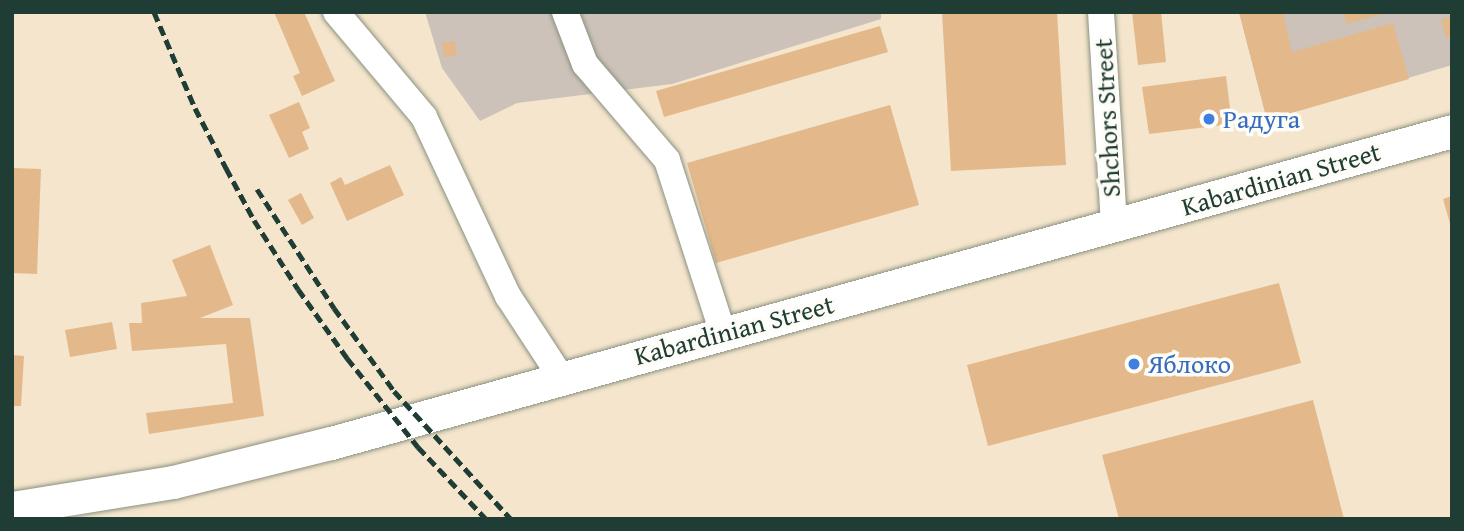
<!DOCTYPE html>
<meta charset="utf-8">
<style>
body{margin:0}
#map{position:relative;width:1464px;height:531px;overflow:hidden;background:#f4e5cc;font-family:"Gentium Book Plus",serif}
div>[style]{position:absolute}
.industrial>*{inset:0;background:#cdc2b9}
.building>*{inset:0;background:#e3b98c}
.roads{filter:drop-shadow(0 0 2px #8a9180) drop-shadow(0 0 2px #8a9180)}
.minor>*{height:26px;margin:-13px;padding:0 13px;transform-origin:13px;border-radius:13px;background:#fff}
.major>*{height:33px;margin:-16.5px;padding:0 16.5px;transform-origin:16.5px;border-radius:16.5px;background:#fff}
.rail>*{height:5px;margin-top:-2.5px;transform-origin:0;background:repeating-linear-gradient(90deg,#1f3d34 0 10px,transparent 0 15px)}
.dots>*{width:19px;height:19px;translate:-50% -50%;box-sizing:border-box;border:4px solid #fdfcf7;border-radius:50%}
span{translate:-50% -50%;white-space:nowrap;text-align:center;line-height:1.15;-webkit-text-stroke:7px #fdfcf7;paint-order:stroke}
.street-label{font-size:26px;color:#1f3d34}
.shop-label{font-size:26px;color:#366cbe}
.left{translate:0 -50%;text-align:left}
.frame{position:absolute;inset:0;border:14px solid #1f3d34;pointer-events:none}
</style>
<div id="map">
<div class="industrial">
<i style="clip-path:polygon(425px 12px,881px 12px,881px 19px,672px 84px,517px 103px,480px 121px,442px 68px)"></i>
<i style="clip-path:polygon(1239px 12px,1452px 12px,1452px 65px,1267px 120px)"></i>
</div>
<div class="building">
<i style="clip-path:polygon(274px 12px,304px 12px,335px 81px,302px 96px,293px 76px,300px 73px)"></i>
<i style="clip-path:polygon(942px 12px,1057px 12px,1066px 165px,951px 171px)"></i>
<i style="clip-path:polygon(1132px 12px,1161px 12px,1166px 62px,1138px 65px)"></i>
<i style="clip-path:polygon(1239px 12px,1283px 12px,1292px 52px,1393px 23px,1409px 79px,1267px 120px)"></i>
<i style="clip-path:polygon(1343px 12px,1386px 12px,1386px 13px,1347px 24px)"></i>
<i style="clip-path:polygon(1452px 17px,1452px 37px,1446px 38px,1441px 19px)"></i>
<i style="clip-path:polygon(880px 26px,888px 52px,664px 117px,656px 91px)"></i>
<i style="clip-path:polygon(455px 41px,457px 55px,444px 57px,442px 43px)"></i>
<i style="clip-path:polygon(1226px 76px,1232px 124px,1149px 134px,1142px 87px)"></i>
<i style="clip-path:polygon(299px 102px,310px 128px,302px 132px,309px 149px,289px 158px,269px 115px)"></i>
<i style="clip-path:polygon(890px 105px,919px 205px,716px 263px,687px 163px)"></i>
<i style="clip-path:polygon(390px 165px,404px 195px,347px 221px,330px 183px,341px 177px,345px 185px)"></i>
<i style="clip-path:polygon(12px 168px,41px 169px,37px 274px,12px 273px)"></i>
<i style="clip-path:polygon(301px 193px,314px 218px,302px 225px,288px 200px)"></i>
<i style="clip-path:polygon(1452px 196px,1452px 227px,1451px 227px,1443px 199px)"></i>
<i style="clip-path:polygon(210px 245px,233px 305px,200px 318px,250px 318px,264px 416px,149px 434px,146px 413px,233px 403px,226px 344px,132px 351px,129px 323px,142px 323px,141px 303px,187px 296px,172px 260px)"></i>
<i style="clip-path:polygon(1279px 283px,1301px 363px,988px 446px,967px 365px)"></i>
<i style="clip-path:polygon(112px 322px,117px 349px,70px 357px,65px 330px)"></i>
<i style="clip-path:polygon(12px 355px,24px 356px,21px 406px,12px 406px)"></i>
<i style="clip-path:polygon(1313px 400px,1344px 519px,1119px 519px,1102px 455px)"></i>
</div>
<div class="roads">
<div class="minor">
<i style="left:336px;top:12px;width:137px;rotate:50deg"></i>
<i style="left:424px;top:117px;width:198px;rotate:64.9deg"></i>
<i style="left:508px;top:296px;width:97px;rotate:56.8deg"></i>
<i style="left:565px;top:12px;width:56px;rotate:69deg"></i>
<i style="left:585px;top:64px;width:126px;rotate:49.5deg"></i>
<i style="left:667px;top:160px;width:182px;rotate:72.1deg"></i>
<i style="left:1101px;top:12px;width:212px;rotate:86.5deg"></i>
</div>
<div class="major">
<i style="left:12px;top:508px;width:163px;rotate:-9.2deg"></i>
<i style="left:173px;top:482px;width:163px;rotate:-13.9deg"></i>
<i style="left:331px;top:443px;width:1164px;rotate:-15.55deg"></i>
</div>
</div>
<div class="rail">
<i style="left:154px;top:12px;width:104px;rotate:66.9deg"></i>
<i style="left:195px;top:108px;width:68px;rotate:62.7deg"></i>
<i style="left:226px;top:168px;width:59px;rotate:61.7deg"></i>
<i style="left:254px;top:220px;width:82px;rotate:57.5deg"></i>
<i style="left:298px;top:289px;width:85px;rotate:54.6deg"></i>
<i style="left:347px;top:358px;width:114px;rotate:51.4deg"></i>
<i style="left:418px;top:447px;width:99px;rotate:46.6deg"></i>
<i style="left:257px;top:189px;width:142px;rotate:57.1deg"></i>
<i style="left:334px;top:308px;width:102px;rotate:54.1deg"></i>
<i style="left:394px;top:391px;width:173px;rotate:47.6deg"></i>
</div>
<div class="dots">
<i style="left:1209px;top:119px;background:#3f7fe0"></i>
<i style="left:1134px;top:364px;background:#3f7fe0"></i>
</div>
<div class="street-label">
<span style="left:1107px;top:118px;rotate:-93deg">Shchors Street</span>
<span style="left:1281px;top:179px;rotate:-16deg">Kabardinian Street</span>
<span style="left:734px;top:330px;rotate:-15deg">Kabardinian Street</span>
</div>
<div class="shop-label">
<span class="left" style="left:1223px;top:119px">Радуга</span>
<span class="left" style="left:1148px;top:364px">Яблоко</span>
</div>
<div class="frame"></div>
</div>
